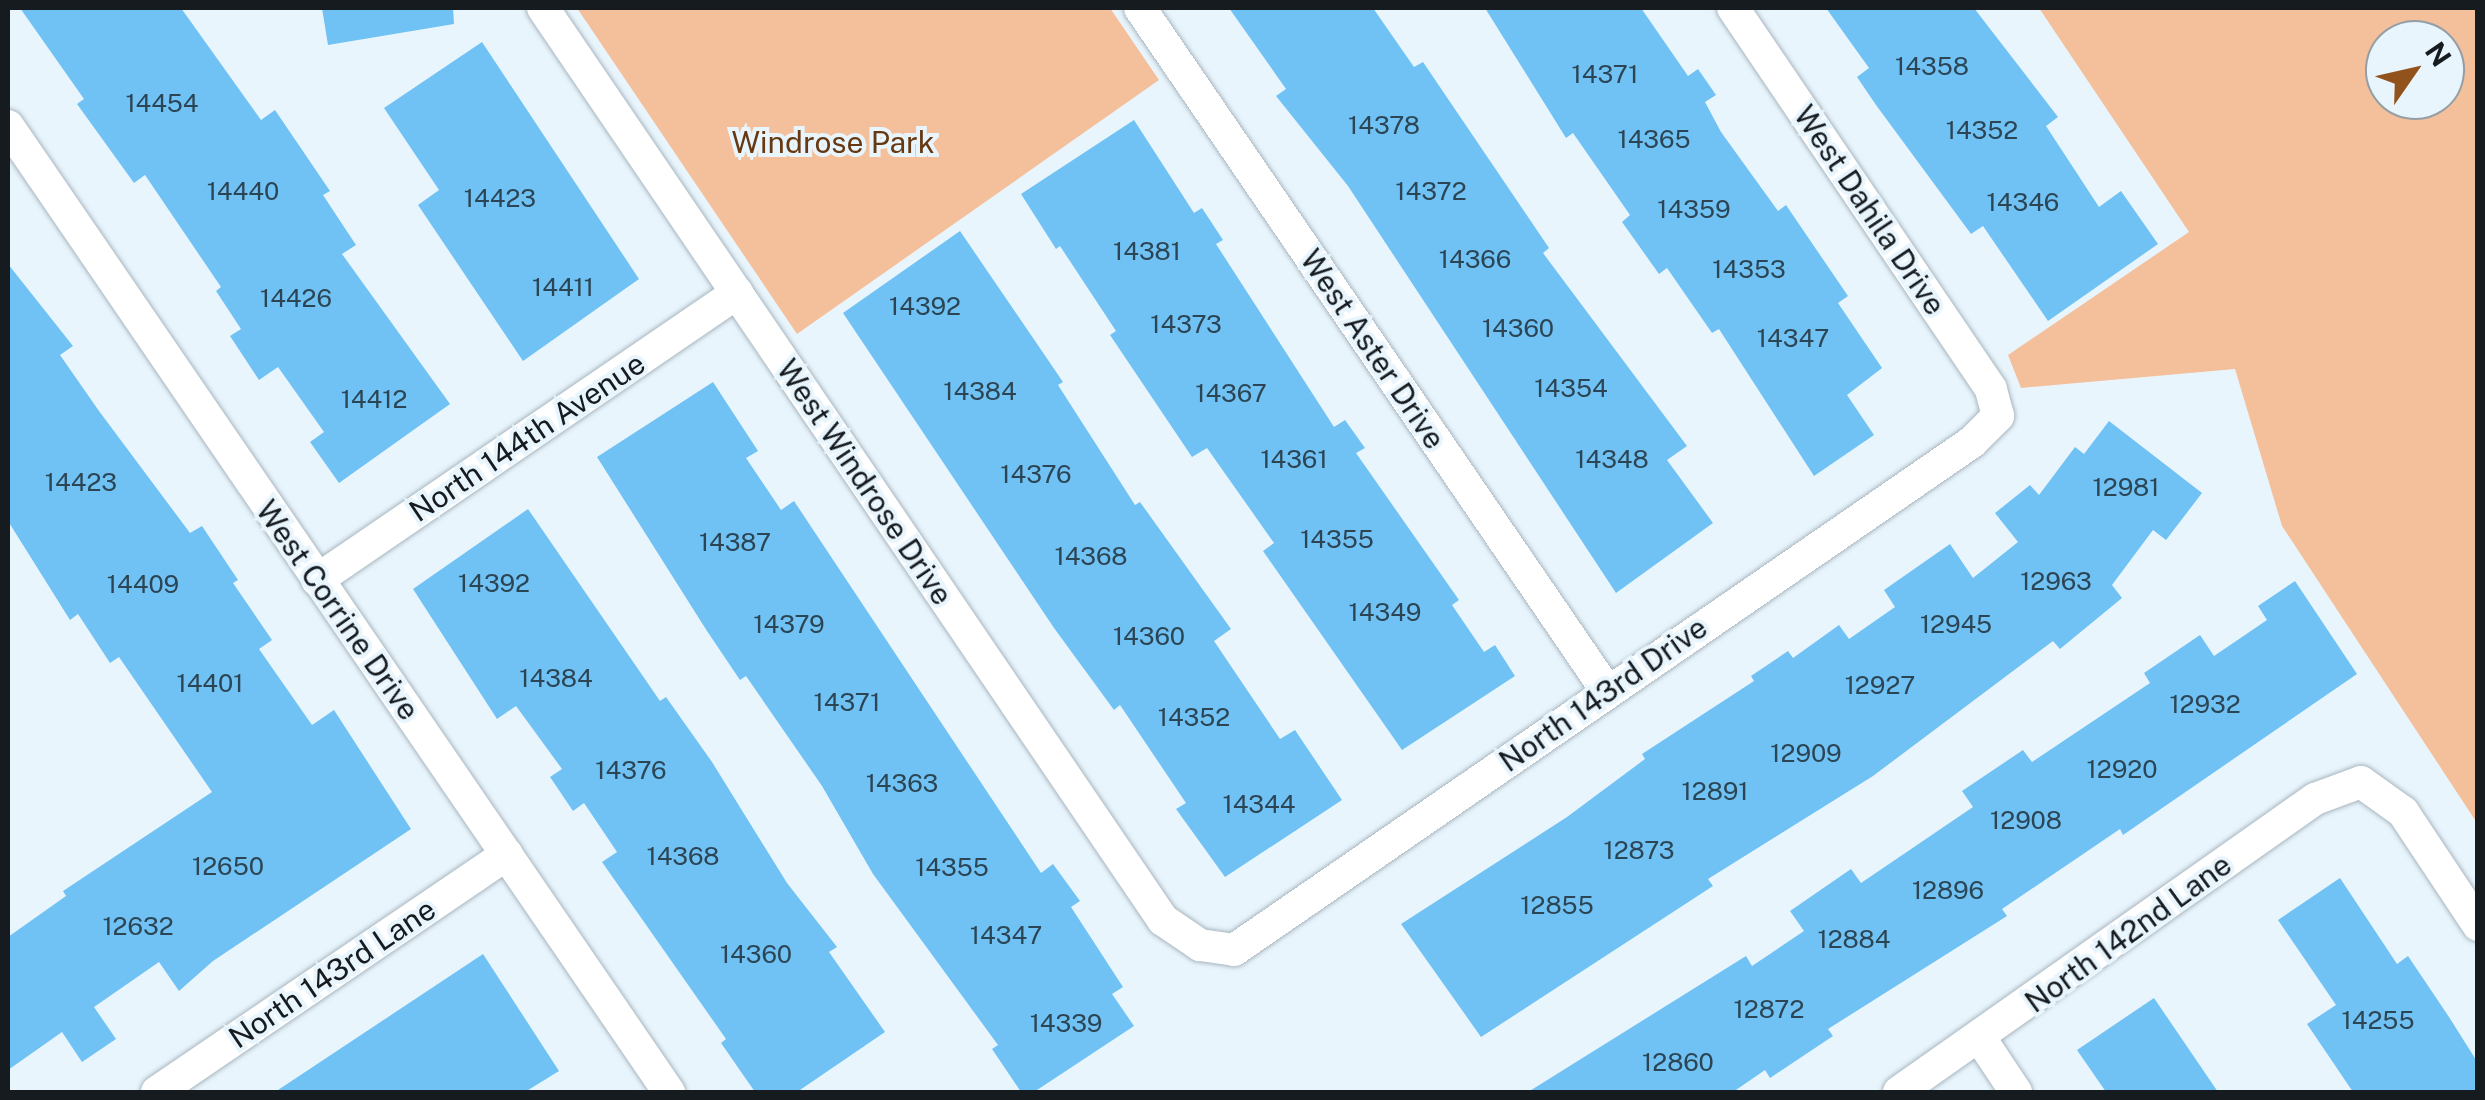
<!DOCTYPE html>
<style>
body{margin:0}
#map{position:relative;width:2485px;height:1100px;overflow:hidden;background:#e9f5fd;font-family:"Public Sans",sans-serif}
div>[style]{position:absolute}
.green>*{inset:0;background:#f4c09c}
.building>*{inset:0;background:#70c2f5}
.roads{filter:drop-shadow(0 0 2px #a8b6bf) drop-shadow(0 0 2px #a8b6bf)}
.minor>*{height:32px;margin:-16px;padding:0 16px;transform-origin:16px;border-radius:16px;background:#fff}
span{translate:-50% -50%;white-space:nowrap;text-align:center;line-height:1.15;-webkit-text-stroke:8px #e9f5fd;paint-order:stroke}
.number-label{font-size:25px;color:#2c4554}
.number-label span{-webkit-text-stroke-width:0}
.park-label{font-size:30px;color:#673912}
.street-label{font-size:30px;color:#161b1f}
.frame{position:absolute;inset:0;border:10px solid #161b1f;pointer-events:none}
.north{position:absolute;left:2365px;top:20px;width:100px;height:100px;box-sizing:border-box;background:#e9f5fd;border:2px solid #959ea4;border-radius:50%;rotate:56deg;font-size:28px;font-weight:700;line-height:40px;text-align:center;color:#161b1f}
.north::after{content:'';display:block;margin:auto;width:35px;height:45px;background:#92521c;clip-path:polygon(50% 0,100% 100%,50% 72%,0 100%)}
</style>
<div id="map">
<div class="green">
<i style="clip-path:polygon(577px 8px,1110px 8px,1159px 80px,797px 334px)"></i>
<i style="clip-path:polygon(evenodd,2039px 8px,2477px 8px,2477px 823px,2282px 526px,2235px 369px,2021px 388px,2008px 355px,2189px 232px,2039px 8px,2385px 40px,2445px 40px,2445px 100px,2385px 100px,2385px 40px)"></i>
</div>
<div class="building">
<i style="clip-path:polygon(20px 8px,181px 8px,261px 120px,275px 110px,330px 191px,323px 195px,356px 245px,342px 254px,450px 404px,339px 483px,310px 442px,324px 432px,278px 367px,259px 380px,230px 336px,241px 329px,216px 291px,221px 287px,145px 175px,134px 183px,77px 104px,84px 99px)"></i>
<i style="clip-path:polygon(322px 8px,453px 8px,454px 24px,328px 45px)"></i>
<i style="clip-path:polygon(1229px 8px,1373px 8px,1414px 67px,1423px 62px,1549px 248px,1543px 253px,1687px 446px,1667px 460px,1713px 523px,1616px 593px,1348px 186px,1276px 96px,1286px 89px)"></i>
<i style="clip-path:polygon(1485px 8px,1641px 8px,1688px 76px,1698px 69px,1716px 95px,1705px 102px,1721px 132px,1778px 211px,1786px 205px,1848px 296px,1838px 303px,1882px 368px,1847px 395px,1874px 435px,1814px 476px,1719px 329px,1712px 333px,1667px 268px,1659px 274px,1622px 222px,1630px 215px,1573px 133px,1566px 138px)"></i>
<i style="clip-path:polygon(1826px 8px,1974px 8px,2058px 117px,2046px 126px,2099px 207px,2121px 191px,2158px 244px,2048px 321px,1983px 226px,1971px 234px,1876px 105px,1857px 77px,1869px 68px)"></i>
<i style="clip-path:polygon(482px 42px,639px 279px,523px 361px,418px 205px,439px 190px,384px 108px)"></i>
<i style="clip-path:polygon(1134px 120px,1194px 213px,1202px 208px,1223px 240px,1216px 244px,1334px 427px,1345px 420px,1365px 448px,1356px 453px,1459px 600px,1452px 605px,1484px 652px,1495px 645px,1515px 676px,1402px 750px,1263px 551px,1274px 543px,1207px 448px,1192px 457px,1110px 335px,1116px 331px,1060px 246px,1056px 249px,1021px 194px)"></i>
<i style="clip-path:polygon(960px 231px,1063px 382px,1058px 385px,1135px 505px,1140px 502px,1231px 629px,1214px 641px,1280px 739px,1295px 730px,1342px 800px,1225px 877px,1176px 809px,1186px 803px,1120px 705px,1114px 710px,1054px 628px,843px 313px)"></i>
<i style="clip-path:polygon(8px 264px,73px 346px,60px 355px,99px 411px,190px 533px,202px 526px,238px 580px,233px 583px,272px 640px,259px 649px,312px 725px,334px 710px,411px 829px,213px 961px,179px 991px,159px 962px,94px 1007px,116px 1039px,82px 1062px,62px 1032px,8px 1070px,8px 937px,66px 896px,63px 891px,212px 792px,119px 657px,110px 663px,78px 614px,70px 620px,8px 521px)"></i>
<i style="clip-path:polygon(713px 382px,758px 451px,746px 458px,781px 510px,794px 501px,1041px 873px,1053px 864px,1080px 901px,1071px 907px,1123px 987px,1112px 994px,1134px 1026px,1034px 1092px,1021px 1092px,992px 1049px,998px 1045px,873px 874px,822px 786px,746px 676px,740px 680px,707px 631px,597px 457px)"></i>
<i style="clip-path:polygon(2109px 421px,2202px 493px,2166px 540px,2153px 530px,2112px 585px,2122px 598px,2060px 649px,2053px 641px,1873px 776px,1708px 879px,1713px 886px,1481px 1037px,1401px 924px,1567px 817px,1645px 759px,1642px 754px,1754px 681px,1751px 676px,1788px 651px,1793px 658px,1839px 625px,1849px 639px,1895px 607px,1884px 590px,1950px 544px,1973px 578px,2018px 542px,1995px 513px,2030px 485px,2039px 495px,2075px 447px,2084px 454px)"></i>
<i style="clip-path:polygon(528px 509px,660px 701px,666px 697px,712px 762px,787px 883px,837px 947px,829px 952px,885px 1032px,797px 1092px,755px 1092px,721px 1043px,726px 1039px,602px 862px,617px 852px,584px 803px,573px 811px,550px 777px,562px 769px,516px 706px,497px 719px,413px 589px)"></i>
<i style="clip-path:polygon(2295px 581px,2357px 674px,2123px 835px,2120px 829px,2002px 909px,2007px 916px,1828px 1029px,1833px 1036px,1770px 1078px,1765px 1070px,1733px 1092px,1528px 1092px,1746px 956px,1752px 966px,1804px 931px,1790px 911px,1851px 869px,1861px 883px,1973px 807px,1962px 791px,2023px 750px,2032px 762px,2150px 683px,2144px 673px,2200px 635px,2214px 656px,2267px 620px,2258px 606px)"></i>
<i style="clip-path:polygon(2340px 878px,2397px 964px,2408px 956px,2449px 1017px,2478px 1063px,2478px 1092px,2353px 1092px,2307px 1024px,2336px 1005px,2278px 920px)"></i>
<i style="clip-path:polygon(483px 954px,559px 1071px,525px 1092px,275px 1092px)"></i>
<i style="clip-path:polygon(2154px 998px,2218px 1092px,2106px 1092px,2077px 1050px)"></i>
</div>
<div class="roads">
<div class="minor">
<i style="left:543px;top:8px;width:1103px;rotate:55.79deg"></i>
<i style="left:1163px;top:920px;width:45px;rotate:34deg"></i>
<i style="left:1200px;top:945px;width:34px;rotate:8deg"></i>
<i style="left:1234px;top:950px;width:896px;rotate:-34.54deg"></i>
<i style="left:1972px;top:442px;width:37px;rotate:-45deg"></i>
<i style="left:1998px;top:416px;width:28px;rotate:-105deg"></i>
<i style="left:1991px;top:389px;width:460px;rotate:-124.1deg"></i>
<i style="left:1140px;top:8px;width:827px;rotate:55.64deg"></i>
<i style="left:8px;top:126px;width:1171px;rotate:55.62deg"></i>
<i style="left:317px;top:580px;width:509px;rotate:-34.35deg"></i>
<i style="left:1980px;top:1038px;width:65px;rotate:56.3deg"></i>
<i style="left:157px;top:1092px;width:423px;rotate:-34.2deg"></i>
<i style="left:1899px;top:1092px;width:509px;rotate:-35.16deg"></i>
<i style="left:2315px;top:799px;width:49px;rotate:-20.3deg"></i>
<i style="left:2361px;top:782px;width:52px;rotate:35.5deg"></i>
<i style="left:2403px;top:812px;width:136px;rotate:56.4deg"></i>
</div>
</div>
<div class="number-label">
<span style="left:1932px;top:66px">14358</span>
<span style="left:1605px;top:74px">14371</span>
<span style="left:162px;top:103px">14454</span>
<span style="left:1384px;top:125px">14378</span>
<span style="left:1982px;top:130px">14352</span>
<span style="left:1654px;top:139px">14365</span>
<span style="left:243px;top:191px">14440</span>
<span style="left:1431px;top:191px">14372</span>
<span style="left:500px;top:198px">14423</span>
<span style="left:2023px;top:202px">14346</span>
<span style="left:1694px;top:209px">14359</span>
<span style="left:1147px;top:251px">14381</span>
<span style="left:1475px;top:259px">14366</span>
<span style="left:1749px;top:269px">14353</span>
<span style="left:563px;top:287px">14411</span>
<span style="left:296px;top:298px">14426</span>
<span style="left:925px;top:306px">14392</span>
<span style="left:1186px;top:324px">14373</span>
<span style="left:1518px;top:328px">14360</span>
<span style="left:1793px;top:338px">14347</span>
<span style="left:1571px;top:388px">14354</span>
<span style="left:980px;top:391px">14384</span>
<span style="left:1231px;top:393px">14367</span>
<span style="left:374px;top:399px">14412</span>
<span style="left:1294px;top:459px">14361</span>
<span style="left:1612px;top:459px">14348</span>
<span style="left:1036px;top:474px">14376</span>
<span style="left:81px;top:482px">14423</span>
<span style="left:2126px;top:487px">12981</span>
<span style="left:1337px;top:539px">14355</span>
<span style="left:735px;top:542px">14387</span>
<span style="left:1091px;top:556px">14368</span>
<span style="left:2056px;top:581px">12963</span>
<span style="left:494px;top:583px">14392</span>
<span style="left:143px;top:584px">14409</span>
<span style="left:1385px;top:612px">14349</span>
<span style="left:789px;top:624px">14379</span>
<span style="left:1956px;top:624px">12945</span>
<span style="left:1149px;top:636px">14360</span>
<span style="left:556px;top:678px">14384</span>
<span style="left:210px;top:683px">14401</span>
<span style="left:1880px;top:685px">12927</span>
<span style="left:847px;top:702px">14371</span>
<span style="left:2205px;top:704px">12932</span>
<span style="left:1194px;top:717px">14352</span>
<span style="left:1806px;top:753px">12909</span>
<span style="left:2122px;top:769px">12920</span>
<span style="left:631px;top:770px">14376</span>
<span style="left:902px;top:783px">14363</span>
<span style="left:1715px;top:791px">12891</span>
<span style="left:1259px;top:804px">14344</span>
<span style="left:2026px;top:820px">12908</span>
<span style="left:1639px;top:850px">12873</span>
<span style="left:683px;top:856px">14368</span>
<span style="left:228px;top:866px">12650</span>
<span style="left:952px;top:867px">14355</span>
<span style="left:1948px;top:890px">12896</span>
<span style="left:1557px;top:905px">12855</span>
<span style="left:138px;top:926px">12632</span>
<span style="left:1006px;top:935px">14347</span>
<span style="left:1854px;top:939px">12884</span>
<span style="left:756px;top:954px">14360</span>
<span style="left:1769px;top:1009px">12872</span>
<span style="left:2378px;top:1020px">14255</span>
<span style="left:1066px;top:1023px">14339</span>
<span style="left:1678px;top:1062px">12860</span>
</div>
<div class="park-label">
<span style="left:833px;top:142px">Windrose Park</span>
</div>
<div class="street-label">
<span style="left:1870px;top:210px;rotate:56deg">West Dahila Drive</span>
<span style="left:1373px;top:349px;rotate:56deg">West Aster Drive</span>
<span style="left:527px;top:437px;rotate:-34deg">North 144th Avenue</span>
<span style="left:865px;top:482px;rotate:56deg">West Windrose Drive</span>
<span style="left:338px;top:610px;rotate:55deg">West Corrine Drive</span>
<span style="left:1603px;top:694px;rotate:-35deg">North 143rd Drive</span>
<span style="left:2128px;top:933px;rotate:-36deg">North 142nd Lane</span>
<span style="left:332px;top:973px;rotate:-34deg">North 143rd Lane</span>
</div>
<div class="frame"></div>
<div class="north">N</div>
</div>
